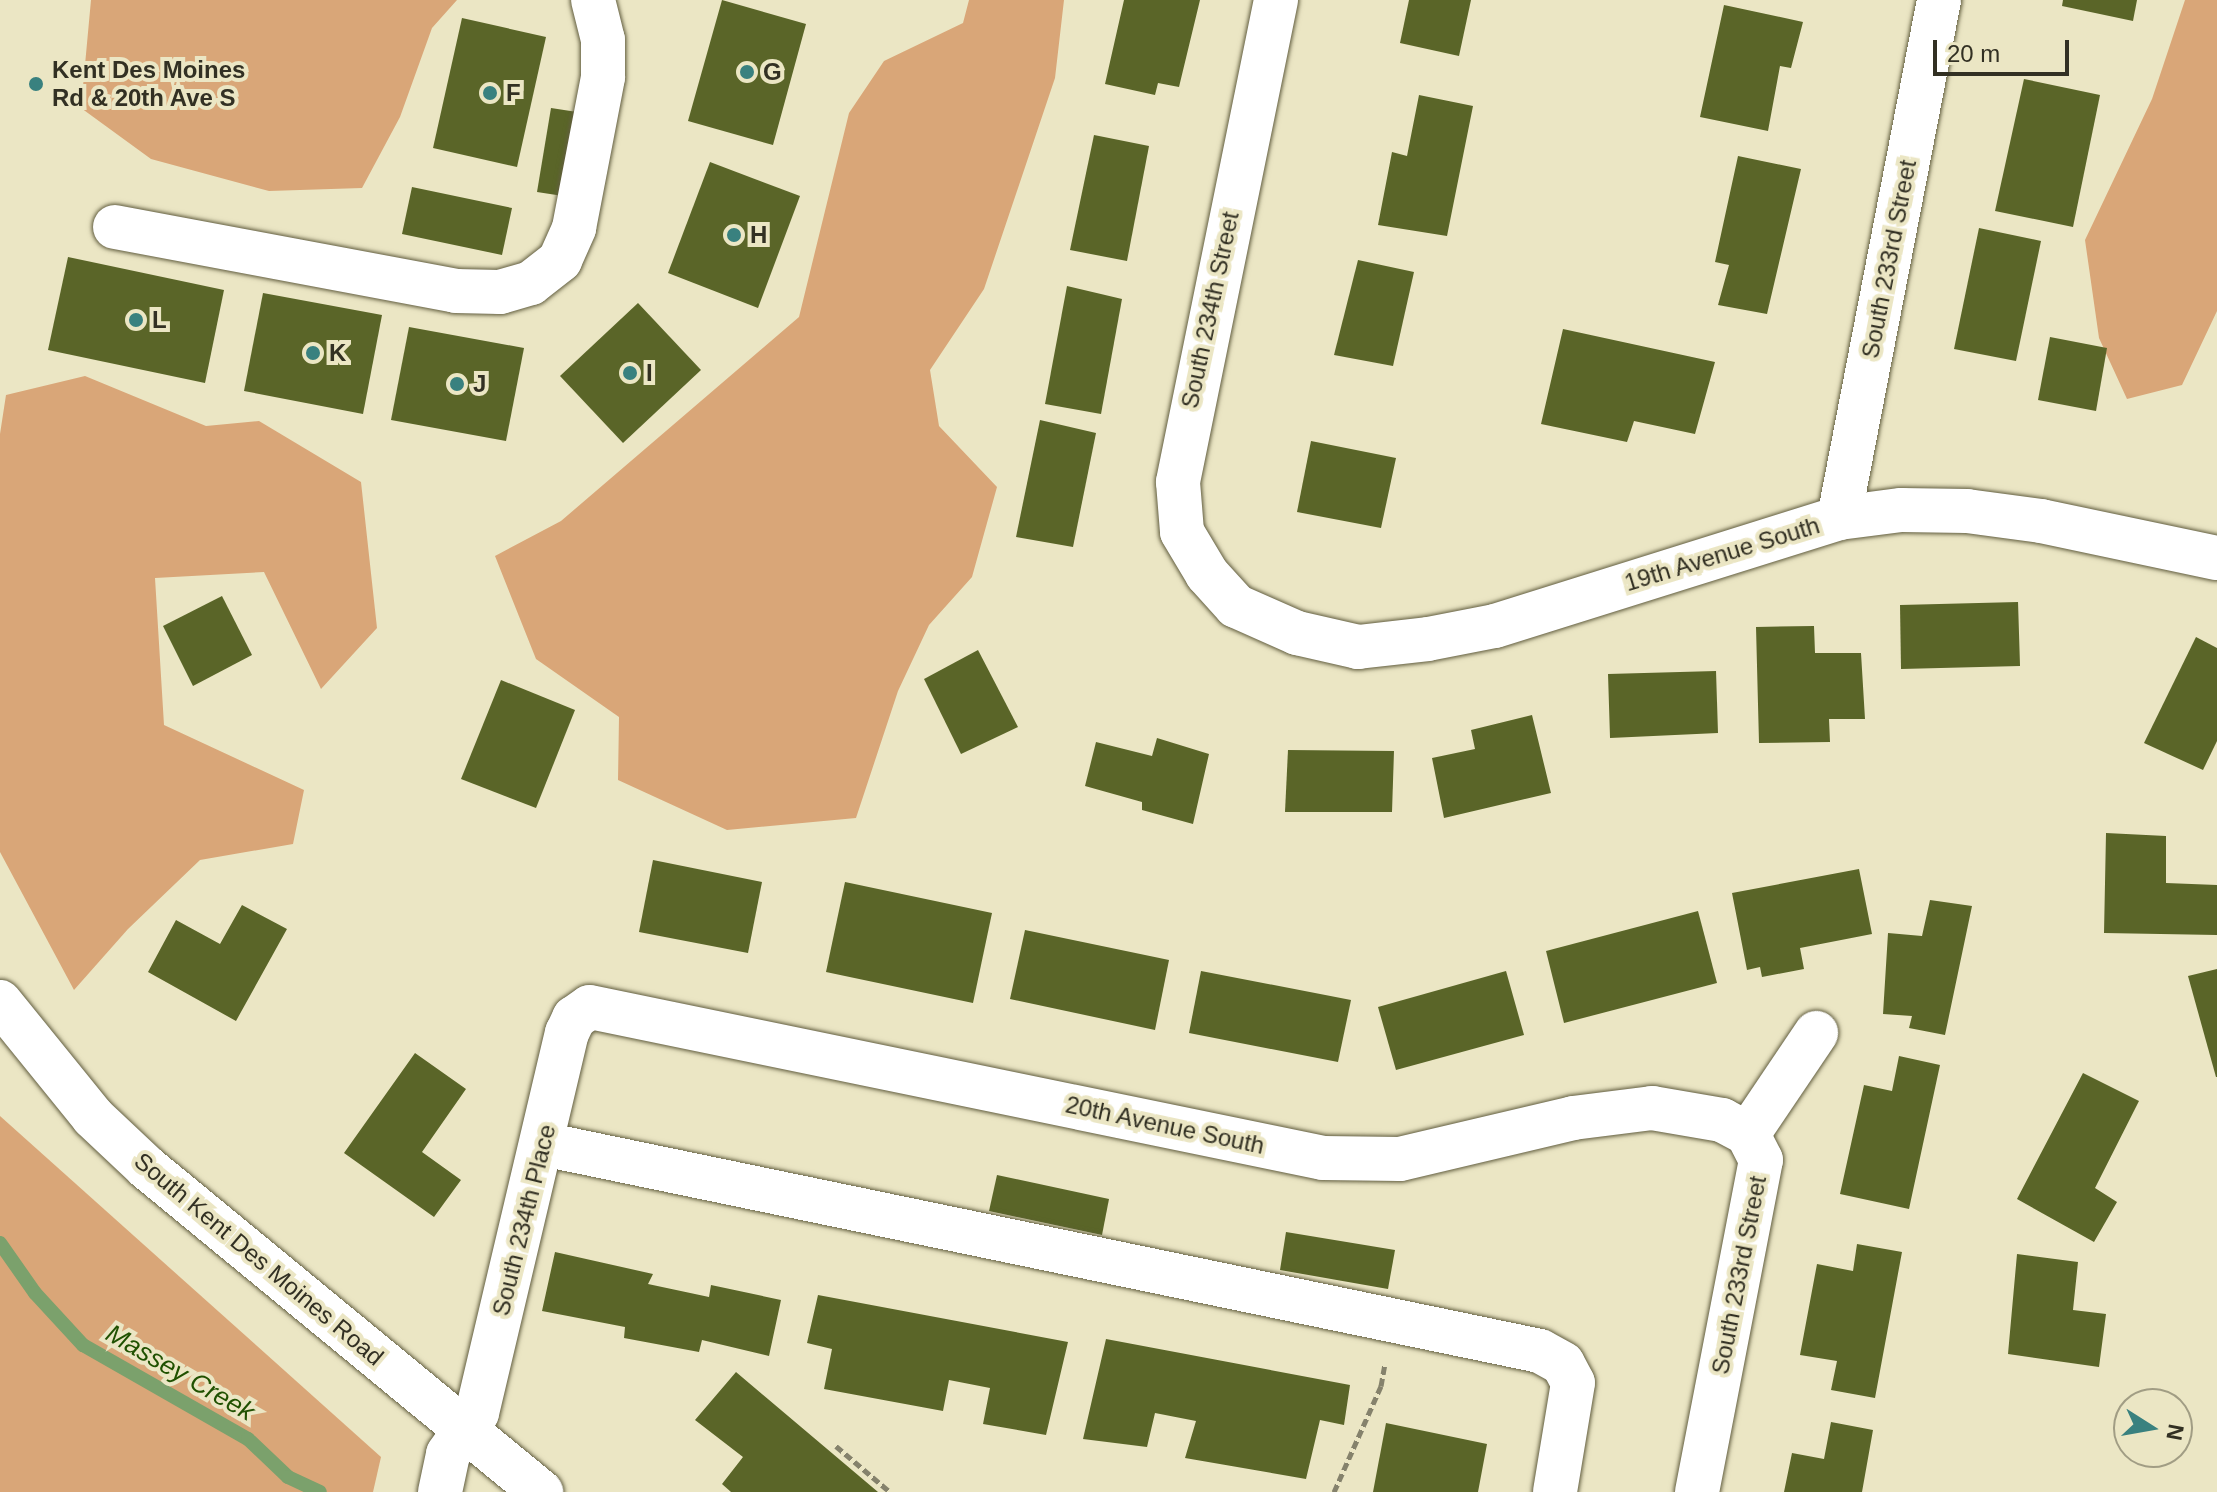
<!DOCTYPE html>
<style>
body{margin:0}
#map{position:relative;width:2217px;height:1492px;overflow:hidden;background:#ebe6c4;font-family:Arial,sans-serif}
div>[style]{position:absolute}
.forest>*{inset:0;background:#d9a678}
.stream>*{height:14px;margin:-7px;padding:0 7px;transform-origin:7px;border-radius:7px;background:#7ba16c}
.building>*{inset:0;background:#5a6528}
.path>*{height:5px;margin-top:-2.5px;transform-origin:0;background:repeating-linear-gradient(90deg,#85826c 0 8px,transparent 0 12px)}
.roads{filter:drop-shadow(0 0 2px #625e40) drop-shadow(0 0 2px #625e40)}
.minor>*{height:44px;margin:-22px;padding:0 22px;transform-origin:22px;border-radius:22px;background:#fff}
.primary>*{height:44px;margin:-22px;padding:0 22px;transform-origin:22px;border-radius:22px;background:#fff}
.dots>*{width:22px;height:22px;translate:-50% -50%;box-sizing:border-box;border:4px solid #ebe6c4;border-radius:50%}
span{translate:-50% -50%;white-space:nowrap;text-align:center;line-height:1.15;-webkit-text-stroke:8px #ebe6c4;paint-order:stroke}
.poi-label{font-size:24px;color:#323023;font-weight:700}
.left{translate:0 -50%;text-align:left}
.street-label{font-size:24px;color:#323023}
.water-label{font-size:26px;color:#205101;font-style:italic}
.north{position:absolute;left:2113px;top:1388px;width:80px;height:80px;box-sizing:border-box;background:#ebe6c4;border:2px solid #a19d84;border-radius:50%;rotate:101deg;font-size:22px;font-weight:700;line-height:32px;text-align:center;color:#323023}
.north::after{content:'';display:block;margin:auto;width:28px;height:36px;background:#39817f;clip-path:polygon(50% 0,100% 100%,50% 72%,0 100%)}
.scale{position:absolute;left:1933px;top:40px;width:136px;height:36px;box-sizing:border-box;border:4px solid #323023;border-top:0;padding-left:10px;font-size:24px;line-height:28px;white-space:nowrap;color:#323023;-webkit-text-stroke:6px #ebe6c4;paint-order:stroke}
</style>
<div id="map">
<div class="forest">
<i style="clip-path:polygon(91px 0,457px 0,432px 28px,400px 117px,362px 188px,269px 191px,151px 159px,81px 108px)"></i>
<i style="clip-path:polygon(969px 0,1064px 0,1055px 78px,984px 289px,930px 370px,939px 426px,997px 487px,972px 577px,929px 625px,898px 691px,856px 818px,727px 830px,618px 780px,619px 717px,536px 659px,495px 556px,561px 521px,799px 317px,849px 113px,884px 61px,963px 23px)"></i>
<i style="clip-path:polygon(2185px 0,2217px 0,2217px 311px,2182px 385px,2127px 399px,2099px 338px,2085px 240px,2152px 99px)"></i>
<i style="clip-path:polygon(85px 376px,206px 426px,259px 421px,361px 482px,377px 628px,321px 689px,264px 572px,155px 578px,164px 725px,304px 790px,293px 844px,200px 860px,128px 929px,74px 990px,0 852px,0 434px,6px 395px)"></i>
<i style="clip-path:polygon(0 1116px,381px 1457px,373px 1492px,0 1492px)"></i>
</div>
<div class="stream">
<i style="left:0;top:1243px;width:61px;rotate:55deg"></i>
<i style="left:35px;top:1293px;width:71px;rotate:47.3deg"></i>
<i style="left:83px;top:1345px;width:190px;rotate:29.7deg"></i>
<i style="left:248px;top:1439px;width:55px;rotate:43.5deg"></i>
<i style="left:288px;top:1477px;width:35px;rotate:25deg"></i>
</div>
<div class="building">
<i style="clip-path:polygon(722px 0,806px 24px,773px 145px,688px 121px)"></i>
<i style="clip-path:polygon(1124px 0,1200px 0,1179px 87px,1158px 83px,1155px 95px,1105px 84px)"></i>
<i style="clip-path:polygon(1409px 0,1471px 0,1459px 56px,1400px 43px)"></i>
<i style="clip-path:polygon(2063px 0,2137px 0,2133px 21px,2062px 6px)"></i>
<i style="clip-path:polygon(1724px 5px,1803px 22px,1791px 68px,1780px 66px,1768px 131px,1700px 117px)"></i>
<i style="clip-path:polygon(462px 18px,546px 37px,517px 167px,433px 148px)"></i>
<i style="clip-path:polygon(2024px 79px,2100px 95px,2073px 227px,1995px 211px)"></i>
<i style="clip-path:polygon(1419px 95px,1473px 106px,1447px 236px,1378px 225px,1392px 152px,1407px 156px)"></i>
<i style="clip-path:polygon(551px 108px,577px 112px,563px 196px,537px 192px)"></i>
<i style="clip-path:polygon(1094px 135px,1149px 146px,1127px 261px,1070px 250px)"></i>
<i style="clip-path:polygon(1738px 156px,1801px 169px,1767px 314px,1718px 305px,1729px 265px,1715px 262px)"></i>
<i style="clip-path:polygon(710px 162px,800px 196px,758px 308px,668px 273px)"></i>
<i style="clip-path:polygon(412px 187px,512px 208px,502px 255px,402px 234px)"></i>
<i style="clip-path:polygon(1979px 228px,2041px 241px,2016px 361px,1954px 349px)"></i>
<i style="clip-path:polygon(68px 257px,224px 290px,205px 383px,48px 350px)"></i>
<i style="clip-path:polygon(1358px 260px,1414px 272px,1393px 366px,1334px 355px)"></i>
<i style="clip-path:polygon(1067px 286px,1122px 299px,1101px 414px,1045px 404px)"></i>
<i style="clip-path:polygon(263px 293px,382px 315px,363px 414px,244px 391px)"></i>
<i style="clip-path:polygon(638px 303px,701px 370px,623px 443px,560px 376px)"></i>
<i style="clip-path:polygon(409px 327px,524px 348px,506px 441px,391px 420px)"></i>
<i style="clip-path:polygon(1563px 329px,1715px 362px,1695px 434px,1634px 421px,1627px 442px,1541px 424px)"></i>
<i style="clip-path:polygon(2050px 337px,2107px 348px,2096px 411px,2038px 400px)"></i>
<i style="clip-path:polygon(1040px 420px,1096px 433px,1073px 547px,1016px 537px)"></i>
<i style="clip-path:polygon(1311px 441px,1396px 458px,1381px 528px,1297px 512px)"></i>
<i style="clip-path:polygon(222px 596px,252px 655px,193px 686px,163px 626px)"></i>
<i style="clip-path:polygon(2018px 602px,2020px 666px,1901px 669px,1900px 605px)"></i>
<i style="clip-path:polygon(1814px 626px,1815px 653px,1861px 653px,1865px 719px,1829px 719px,1830px 742px,1759px 743px,1756px 627px)"></i>
<i style="clip-path:polygon(2196px 637px,2217px 648px,2217px 741px,2203px 770px,2144px 743px)"></i>
<i style="clip-path:polygon(978px 650px,1018px 727px,961px 754px,924px 679px)"></i>
<i style="clip-path:polygon(1716px 671px,1718px 733px,1610px 738px,1608px 674px)"></i>
<i style="clip-path:polygon(501px 680px,575px 710px,536px 808px,461px 779px)"></i>
<i style="clip-path:polygon(1532px 715px,1551px 793px,1444px 818px,1432px 758px,1475px 749px,1471px 730px)"></i>
<i style="clip-path:polygon(1157px 738px,1209px 754px,1193px 824px,1142px 810px,1142px 802px,1085px 786px,1096px 742px,1152px 756px)"></i>
<i style="clip-path:polygon(1288px 750px,1394px 751px,1392px 812px,1285px 812px)"></i>
<i style="clip-path:polygon(2106px 833px,2166px 836px,2166px 883px,2217px 885px,2217px 935px,2104px 933px)"></i>
<i style="clip-path:polygon(653px 860px,762px 882px,748px 953px,639px 932px)"></i>
<i style="clip-path:polygon(1859px 869px,1872px 934px,1800px 948px,1804px 969px,1762px 977px,1760px 967px,1747px 970px,1732px 893px)"></i>
<i style="clip-path:polygon(845px 882px,992px 913px,973px 1003px,826px 972px)"></i>
<i style="clip-path:polygon(1930px 900px,1972px 906px,1945px 1035px,1909px 1028px,1912px 1016px,1883px 1014px,1888px 933px,1922px 936px)"></i>
<i style="clip-path:polygon(242px 905px,287px 929px,236px 1021px,148px 972px,176px 920px,220px 944px)"></i>
<i style="clip-path:polygon(1698px 911px,1717px 983px,1564px 1023px,1546px 951px)"></i>
<i style="clip-path:polygon(1025px 930px,1169px 960px,1155px 1030px,1010px 999px)"></i>
<i style="clip-path:polygon(2217px 969px,2217px 1077px,2216px 1077px,2188px 976px)"></i>
<i style="clip-path:polygon(1201px 971px,1351px 1000px,1338px 1062px,1189px 1033px)"></i>
<i style="clip-path:polygon(1506px 971px,1524px 1035px,1396px 1070px,1378px 1007px)"></i>
<i style="clip-path:polygon(415px 1053px,466px 1089px,422px 1152px,461px 1180px,434px 1217px,344px 1153px)"></i>
<i style="clip-path:polygon(1899px 1056px,1940px 1065px,1909px 1209px,1840px 1194px,1864px 1085px,1892px 1091px)"></i>
<i style="clip-path:polygon(2083px 1073px,2139px 1101px,2095px 1188px,2117px 1202px,2094px 1242px,2017px 1199px)"></i>
<i style="clip-path:polygon(997px 1175px,1109px 1199px,1102px 1235px,989px 1211px)"></i>
<i style="clip-path:polygon(1286px 1232px,1395px 1250px,1388px 1289px,1280px 1270px)"></i>
<i style="clip-path:polygon(1857px 1244px,1902px 1252px,1875px 1398px,1831px 1390px,1837px 1361px,1800px 1355px,1817px 1264px,1853px 1271px)"></i>
<i style="clip-path:polygon(555px 1252px,653px 1274px,648px 1284px,709px 1297px,711px 1285px,781px 1300px,769px 1356px,702px 1340px,699px 1352px,624px 1338px,625px 1327px,542px 1311px)"></i>
<i style="clip-path:polygon(2017px 1254px,2078px 1262px,2073px 1310px,2106px 1314px,2099px 1367px,2008px 1354px)"></i>
<i style="clip-path:polygon(818px 1295px,1068px 1342px,1046px 1435px,983px 1424px,990px 1388px,949px 1380px,943px 1411px,824px 1389px,832px 1349px,807px 1343px)"></i>
<i style="clip-path:polygon(1106px 1339px,1350px 1385px,1344px 1425px,1320px 1420px,1306px 1479px,1185px 1458px,1196px 1421px,1155px 1413px,1147px 1447px,1083px 1439px)"></i>
<i style="clip-path:polygon(736px 1372px,878px 1492px,731px 1492px,722px 1484px,743px 1457px,695px 1420px)"></i>
<i style="clip-path:polygon(1831px 1422px,1873px 1430px,1862px 1492px,1784px 1492px,1792px 1453px,1824px 1459px)"></i>
<i style="clip-path:polygon(1386px 1423px,1487px 1444px,1478px 1492px,1373px 1492px)"></i>
</div>
<div class="path">
<i style="left:836px;top:1446px;width:71px;rotate:40.4deg"></i>
<i style="left:1334px;top:1492px;width:116px;rotate:-66.1deg"></i>
<i style="left:1381px;top:1386px;width:22px;rotate:-80deg"></i>
</div>
<div class="roads">
<div class="minor">
<i style="left:1276px;top:0;width:492px;rotate:101.5deg"></i>
<i style="left:1178px;top:482px;width:50px;rotate:85.4deg"></i>
<i style="left:1182px;top:532px;width:49px;rotate:59.2deg"></i>
<i style="left:1207px;top:574px;width:43px;rotate:47.8deg"></i>
<i style="left:1236px;top:606px;width:67px;rotate:23.9deg"></i>
<i style="left:1297px;top:633px;width:63px;rotate:12.9deg"></i>
<i style="left:1358px;top:647px;width:70px;rotate:-6.5deg"></i>
<i style="left:1428px;top:639px;width:68px;rotate:-11deg"></i>
<i style="left:1495px;top:626px;width:361px;rotate:-17.4deg"></i>
<i style="left:1839px;top:518px;width:63px;rotate:-7.4deg"></i>
<i style="left:1901px;top:510px;width:66px;rotate:0.9deg"></i>
<i style="left:1967px;top:511px;width:75px;rotate:7.7deg"></i>
<i style="left:2041px;top:521px;width:180px;rotate:11.9deg"></i>
<i style="left:115px;top:227px;width:347px;rotate:10.6deg"></i>
<i style="left:456px;top:291px;width:44px;rotate:1.3deg"></i>
<i style="left:500px;top:292px;width:32px;rotate:-16deg"></i>
<i style="left:531px;top:283px;width:37px;rotate:-38deg"></i>
<i style="left:560px;top:260px;width:35px;rotate:-66deg"></i>
<i style="left:574px;top:228px;width:154px;rotate:-79.1deg"></i>
<i style="left:603px;top:77px;width:37px;rotate:-90deg"></i>
<i style="left:603px;top:40px;width:41px;rotate:-104deg"></i>
<i style="left:1839px;top:518px;width:528px;rotate:-79.07deg"></i>
<i style="left:543px;top:1144px;width:1018px;rotate:11.73deg"></i>
<i style="left:1540px;top:1351px;width:26px;rotate:29deg"></i>
<i style="left:1563px;top:1364px;width:21px;rotate:62deg"></i>
<i style="left:1573px;top:1383px;width:110px;rotate:99.4deg"></i>
<i style="left:440px;top:1492px;width:39px;rotate:-78deg"></i>
<i style="left:448px;top:1454px;width:50px;rotate:-54.7deg"></i>
<i style="left:477px;top:1413px;width:391px;rotate:-76.7deg"></i>
<i style="left:567px;top:1033px;width:17px;rotate:-65deg"></i>
<i style="left:574px;top:1018px;width:19px;rotate:-35deg"></i>
<i style="left:590px;top:1007px;width:748px;rotate:11.64deg"></i>
<i style="left:1323px;top:1158px;width:77px;rotate:0.7deg"></i>
<i style="left:1400px;top:1159px;width:178px;rotate:-13.3deg"></i>
<i style="left:1573px;top:1118px;width:80px;rotate:-7.2deg"></i>
<i style="left:1652px;top:1108px;width:71px;rotate:9.7deg"></i>
<i style="left:1722px;top:1120px;width:30px;rotate:28deg"></i>
<i style="left:1697px;top:1492px;width:338px;rotate:-79.1deg"></i>
<i style="left:1761px;top:1160px;width:29px;rotate:-117deg"></i>
<i style="left:1748px;top:1134px;width:122px;rotate:-56deg"></i>
</div>
<div class="primary">
<i style="left:0;top:1002px;width:148px;rotate:51deg"></i>
<i style="left:93px;top:1117px;width:73px;rotate:43.3deg"></i>
<i style="left:146px;top:1167px;width:512px;rotate:39.45deg"></i>
</div>
</div>
<div class="dots">
<i style="left:747px;top:72px;background:#39817f"></i>
<i style="left:36px;top:84px;background:#39817f"></i>
<i style="left:490px;top:93px;background:#39817f"></i>
<i style="left:734px;top:235px;background:#39817f"></i>
<i style="left:136px;top:320px;background:#39817f"></i>
<i style="left:313px;top:353px;background:#39817f"></i>
<i style="left:630px;top:373px;background:#39817f"></i>
<i style="left:457px;top:384px;background:#39817f"></i>
</div>
<div class="poi-label">
<span class="left" style="left:52px;top:84px">Kent Des Moines<br>Rd &amp; 20th Ave S</span>
<span class="left" style="left:763px;top:72px">G</span>
<span class="left" style="left:506px;top:93px">F</span>
<span class="left" style="left:750px;top:235px">H</span>
<span class="left" style="left:152px;top:320px">L</span>
<span class="left" style="left:329px;top:353px">K</span>
<span class="left" style="left:646px;top:373px">I</span>
<span class="left" style="left:473px;top:384px">J</span>
</div>
<div class="street-label">
<span style="left:1889px;top:259px;rotate:-79deg">South 233rd Street</span>
<span style="left:1210px;top:310px;rotate:-78deg">South 234th Street</span>
<span style="left:1722px;top:554px;rotate:-17deg">19th Avenue South</span>
<span style="left:1165px;top:1125px;rotate:12deg">20th Avenue South</span>
<span style="left:524px;top:1220px;rotate:-76deg">South 234th Place</span>
<span style="left:259px;top:1259px;rotate:40deg">South Kent Des Moines Road</span>
<span style="left:1739px;top:1275px;rotate:-79deg">South 233rd Street</span>
</div>
<div class="water-label">
<span style="left:180px;top:1373px;rotate:30deg">Massey Creek</span>
</div>
<div class="north">N</div>
<div class="scale">20 m</div>
</div>
